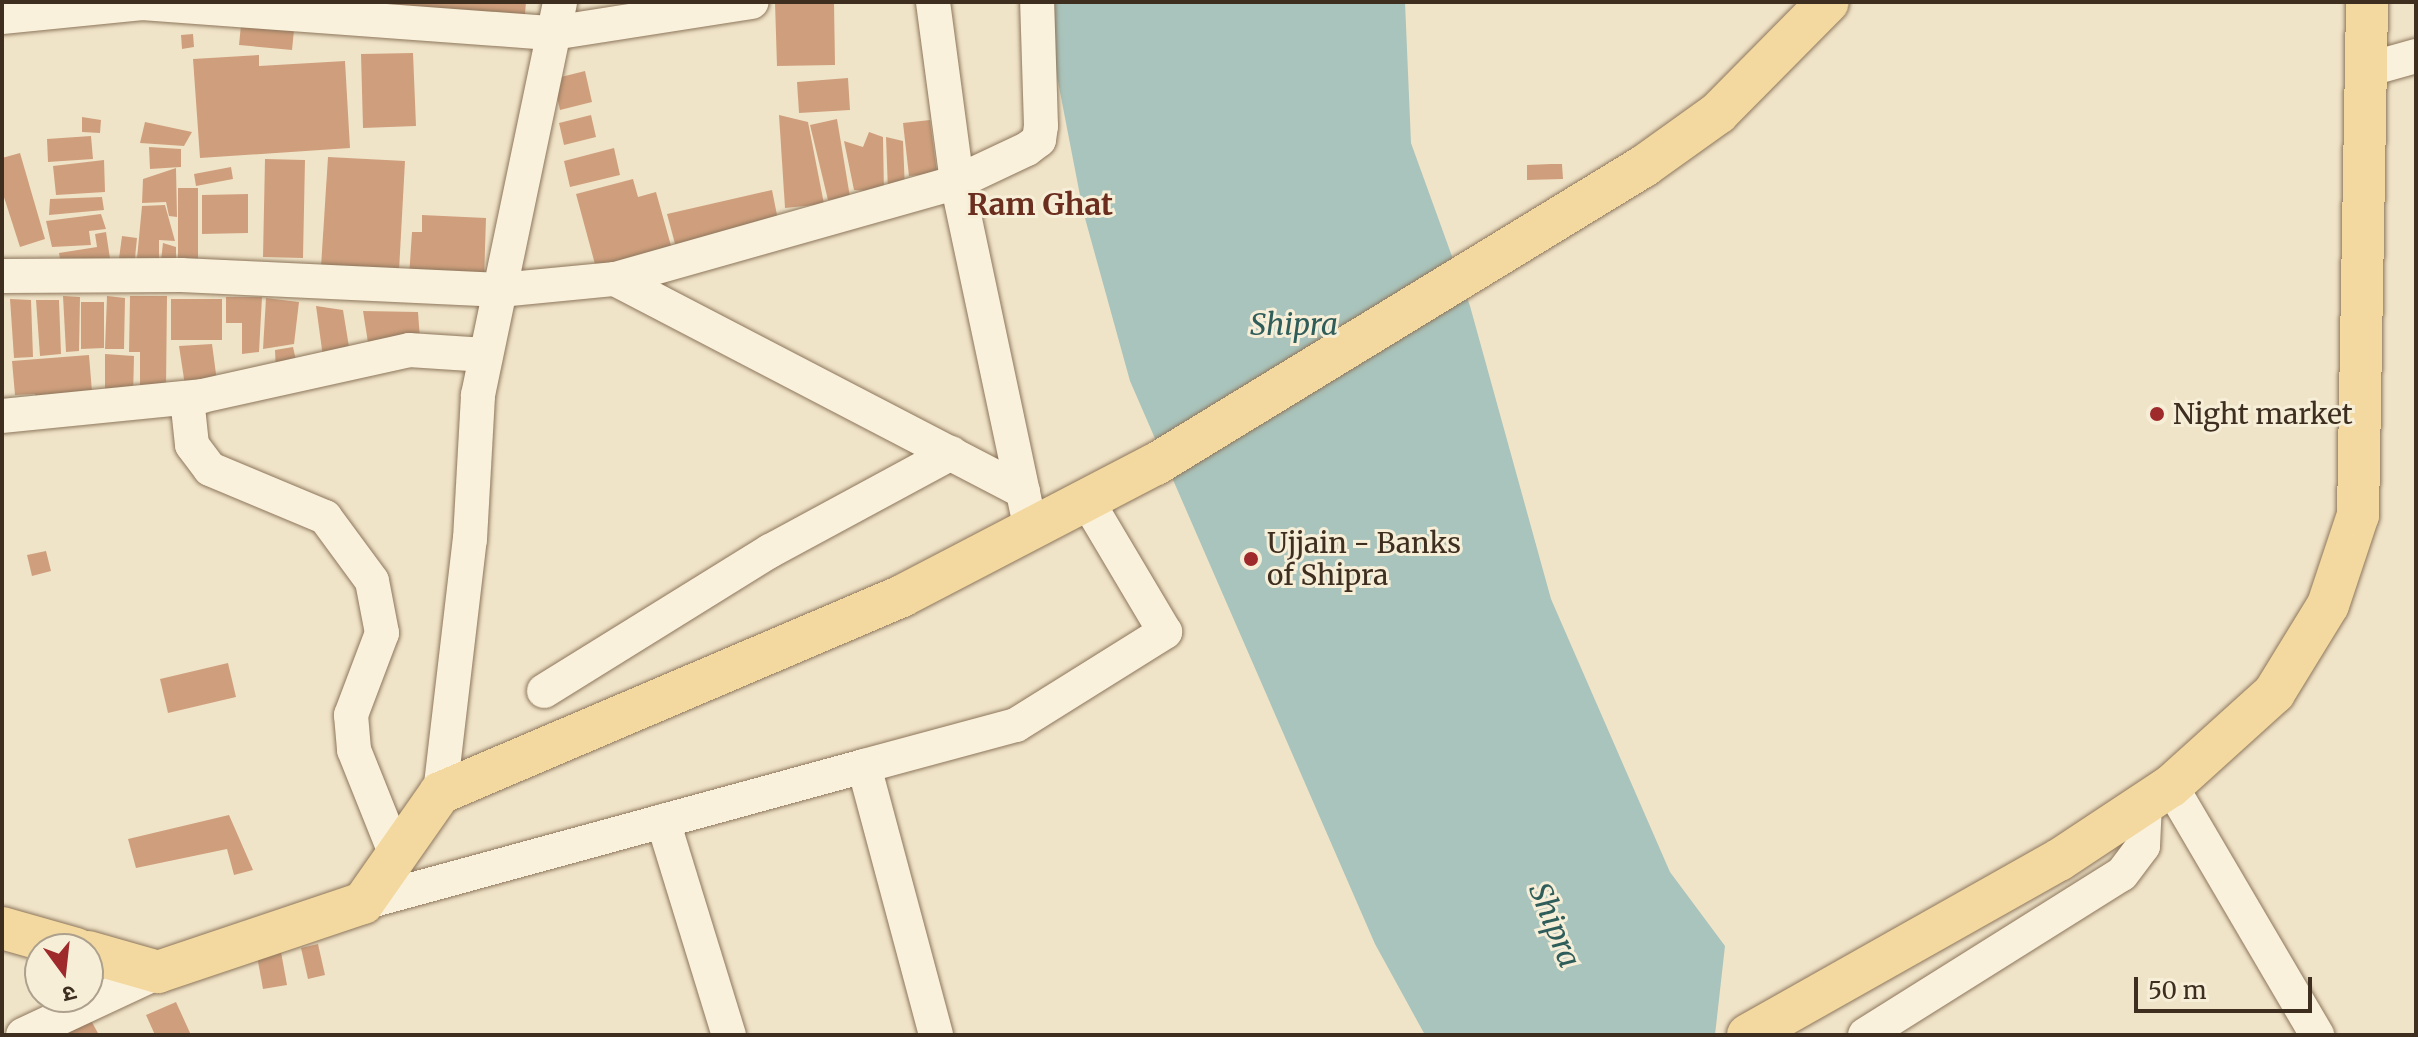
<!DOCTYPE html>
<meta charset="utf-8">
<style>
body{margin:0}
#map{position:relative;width:2418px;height:1037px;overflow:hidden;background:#f0e4c8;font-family:Merriweather,"Noto Sans Devanagari",serif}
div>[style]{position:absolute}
.water>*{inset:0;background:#a9c4bc}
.building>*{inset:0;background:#cf9f7d}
.roads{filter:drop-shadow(0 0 2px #8d765c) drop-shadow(0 0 2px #8d765c)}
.minor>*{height:34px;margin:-17px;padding:0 17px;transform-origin:17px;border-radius:17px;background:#faf1dc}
.major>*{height:42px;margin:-21px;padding:0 21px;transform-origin:21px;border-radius:21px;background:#f3d9a0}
.dots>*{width:22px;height:22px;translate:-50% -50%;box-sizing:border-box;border:4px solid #f7eed8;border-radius:50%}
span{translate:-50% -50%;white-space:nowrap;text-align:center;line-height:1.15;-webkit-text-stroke:6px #f7eed8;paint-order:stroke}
.poi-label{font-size:28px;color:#3d2e20}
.left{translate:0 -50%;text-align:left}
.neighbourhood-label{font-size:30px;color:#6b2e1e;font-weight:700}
.water-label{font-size:30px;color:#2f5d5a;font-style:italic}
.frame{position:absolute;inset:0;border:4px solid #3d2e20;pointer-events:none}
.north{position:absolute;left:24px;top:933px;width:80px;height:80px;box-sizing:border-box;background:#f7eed8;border:2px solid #ada18e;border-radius:50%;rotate:165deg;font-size:22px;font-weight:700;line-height:32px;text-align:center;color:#3d2e20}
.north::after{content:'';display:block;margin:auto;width:28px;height:36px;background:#9e2a2b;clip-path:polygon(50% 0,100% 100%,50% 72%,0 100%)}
.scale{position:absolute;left:2134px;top:977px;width:178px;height:36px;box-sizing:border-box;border:4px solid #3d2e20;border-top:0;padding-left:10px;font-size:24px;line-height:28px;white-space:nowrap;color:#3d2e20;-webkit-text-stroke:6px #f7eed8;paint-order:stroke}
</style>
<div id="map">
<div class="water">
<i style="clip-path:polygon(1052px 2px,1405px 2px,1411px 143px,1470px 306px,1551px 599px,1670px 872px,1725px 946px,1715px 1035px,1425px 1035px,1375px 944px,1130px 381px,1083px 211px,1049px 35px)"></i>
</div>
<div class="building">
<i style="clip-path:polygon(326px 2px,526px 2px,524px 26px)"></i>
<i style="clip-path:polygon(816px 2px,834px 2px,835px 65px,777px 66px,775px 3px)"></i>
<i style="clip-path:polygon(241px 25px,294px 30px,292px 50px,239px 45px)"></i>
<i style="clip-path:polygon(193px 34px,194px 47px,182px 49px,181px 35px)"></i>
<i style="clip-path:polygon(413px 53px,416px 126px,363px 128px,361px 54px)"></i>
<i style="clip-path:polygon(259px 55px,259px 66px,345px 61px,350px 148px,200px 158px,193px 59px)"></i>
<i style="clip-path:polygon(585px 71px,592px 102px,560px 110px,553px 79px)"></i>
<i style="clip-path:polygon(848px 78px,850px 110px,799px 113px,797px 82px)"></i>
<i style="clip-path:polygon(591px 115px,596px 137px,564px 145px,559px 123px)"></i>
<i style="clip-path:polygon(779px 115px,808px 122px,824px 204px,785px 208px)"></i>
<i style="clip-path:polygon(82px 117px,101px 120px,100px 133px,82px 132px)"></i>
<i style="clip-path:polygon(837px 119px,850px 197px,828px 200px,810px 125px)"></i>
<i style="clip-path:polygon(930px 120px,937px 173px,909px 176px,903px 123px)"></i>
<i style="clip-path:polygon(145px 122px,192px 132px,184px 146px,140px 143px)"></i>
<i style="clip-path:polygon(869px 132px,883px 137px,884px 192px,854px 190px,844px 141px,863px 147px)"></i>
<i style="clip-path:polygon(91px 136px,93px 159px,48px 162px,47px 139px)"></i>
<i style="clip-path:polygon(886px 137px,903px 141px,905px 190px,888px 191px)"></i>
<i style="clip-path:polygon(149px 147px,181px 149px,181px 167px,150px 169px)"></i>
<i style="clip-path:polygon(614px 148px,620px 175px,570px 187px,564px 161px)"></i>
<i style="clip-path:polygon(20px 153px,45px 239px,20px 247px,2px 191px,2px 158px)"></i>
<i style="clip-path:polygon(328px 157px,405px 161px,399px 271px,321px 267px)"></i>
<i style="clip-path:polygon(265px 159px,305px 160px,303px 258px,263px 257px)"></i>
<i style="clip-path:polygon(104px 160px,105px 192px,56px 195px,53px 166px)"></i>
<i style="clip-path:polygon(1551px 164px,1562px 164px,1563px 179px,1527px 180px,1527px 165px)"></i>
<i style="clip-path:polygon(231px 167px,233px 179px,196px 186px,194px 174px)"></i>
<i style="clip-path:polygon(176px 168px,177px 217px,169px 216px,166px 202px,142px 203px,143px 179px)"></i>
<i style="clip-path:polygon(633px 179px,638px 197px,656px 192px,675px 260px,599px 279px,576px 194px)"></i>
<i style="clip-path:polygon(178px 188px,198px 188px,198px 267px,178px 267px)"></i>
<i style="clip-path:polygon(772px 190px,780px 230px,678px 255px,667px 214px)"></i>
<i style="clip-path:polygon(248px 194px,248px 233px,202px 234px,202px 195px)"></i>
<i style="clip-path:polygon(102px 197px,104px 210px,49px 215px,50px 199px)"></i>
<i style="clip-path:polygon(165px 205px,175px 241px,159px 240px,159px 269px,136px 269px,142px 206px)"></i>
<i style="clip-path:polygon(101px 214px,106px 229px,89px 231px,91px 245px,52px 247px,46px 221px)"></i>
<i style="clip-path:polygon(422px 215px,486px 218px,484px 281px,409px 277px,412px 232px,422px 232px)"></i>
<i style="clip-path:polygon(106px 232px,112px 272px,61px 265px,59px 253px,97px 247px,95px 234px)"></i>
<i style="clip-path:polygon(122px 236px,137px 238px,134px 268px,118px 266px)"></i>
<i style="clip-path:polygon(163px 243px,176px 247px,176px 272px,160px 270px)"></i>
<i style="clip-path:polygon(63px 296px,80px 297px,79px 351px,66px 352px)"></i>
<i style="clip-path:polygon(107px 296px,125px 298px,124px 349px,105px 349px)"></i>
<i style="clip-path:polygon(130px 296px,167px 296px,166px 389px,140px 397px,140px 352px,129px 352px)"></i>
<i style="clip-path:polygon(226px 297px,262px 297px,259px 352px,242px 354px,242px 323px,226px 323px)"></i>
<i style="clip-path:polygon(266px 298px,299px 302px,294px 344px,263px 349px)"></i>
<i style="clip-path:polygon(10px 299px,31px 300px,33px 357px,14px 358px)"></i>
<i style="clip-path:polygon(171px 299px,222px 299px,222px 340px,171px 340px)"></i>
<i style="clip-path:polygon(36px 300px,59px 300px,61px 354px,40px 356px)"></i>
<i style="clip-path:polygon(81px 302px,104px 302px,104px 348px,81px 349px)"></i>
<i style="clip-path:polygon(316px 306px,343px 310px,350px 353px,323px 357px)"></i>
<i style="clip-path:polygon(363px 311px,418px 312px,420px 339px,369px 349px)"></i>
<i style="clip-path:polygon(212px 344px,218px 389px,186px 392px,179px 346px)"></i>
<i style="clip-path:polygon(293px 347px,298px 369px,276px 373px,275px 350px)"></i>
<i style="clip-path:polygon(105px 354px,134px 356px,133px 398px,105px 399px)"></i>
<i style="clip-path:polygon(89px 355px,93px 404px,36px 409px,35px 394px,15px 395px,12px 361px)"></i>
<i style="clip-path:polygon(46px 551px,51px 571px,32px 576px,27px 555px)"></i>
<i style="clip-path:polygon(228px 663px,236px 697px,168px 713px,160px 679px)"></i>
<i style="clip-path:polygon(229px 815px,253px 870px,234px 875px,227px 849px,136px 868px,128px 839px)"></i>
<i style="clip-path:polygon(318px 944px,325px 975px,308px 979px,301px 948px)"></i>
<i style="clip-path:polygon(281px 952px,287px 985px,263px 989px,257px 956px)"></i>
<i style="clip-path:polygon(176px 1002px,191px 1035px,155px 1035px,146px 1015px)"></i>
<i style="clip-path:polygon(83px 1006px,99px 1035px,71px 1035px,62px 1017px)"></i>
</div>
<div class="roads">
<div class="minor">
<i style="left:933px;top:2px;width:182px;rotate:82.4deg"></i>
<i style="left:957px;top:182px;width:357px;rotate:78deg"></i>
<i style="left:2px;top:17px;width:141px;rotate:-5.7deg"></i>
<i style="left:142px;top:3px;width:412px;rotate:4.2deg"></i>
<i style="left:553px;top:33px;width:201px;rotate:-8.9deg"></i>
<i style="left:2366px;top:70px;width:52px;rotate:-15.6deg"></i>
<i style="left:2px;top:276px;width:179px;rotate:-0.3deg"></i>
<i style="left:181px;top:275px;width:319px;rotate:2.7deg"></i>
<i style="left:500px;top:290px;width:116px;rotate:-5.5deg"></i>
<i style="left:615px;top:279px;width:355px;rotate:-15.8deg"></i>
<i style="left:957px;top:182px;width:77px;rotate:-25.2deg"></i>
<i style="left:1027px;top:149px;width:15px;rotate:-37deg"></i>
<i style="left:1039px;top:140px;width:14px;rotate:-82deg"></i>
<i style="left:1041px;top:126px;width:124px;rotate:-91.8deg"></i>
<i style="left:615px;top:279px;width:460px;rotate:27.5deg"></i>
<i style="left:187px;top:398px;width:47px;rotate:83.9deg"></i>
<i style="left:192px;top:445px;width:30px;rotate:53deg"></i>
<i style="left:210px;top:469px;width:125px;rotate:22.7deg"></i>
<i style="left:325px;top:517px;width:79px;rotate:53.7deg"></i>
<i style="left:372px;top:581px;width:53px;rotate:79.1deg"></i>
<i style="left:382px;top:633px;width:88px;rotate:110.7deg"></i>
<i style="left:351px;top:715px;width:35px;rotate:85deg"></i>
<i style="left:354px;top:750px;width:113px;rotate:68.2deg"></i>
<i style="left:2px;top:416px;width:201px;rotate:-5.7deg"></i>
<i style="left:202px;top:396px;width:212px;rotate:-12.5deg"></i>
<i style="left:409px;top:350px;width:77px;rotate:3.7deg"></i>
<i style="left:544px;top:691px;width:266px;rotate:-31.8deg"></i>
<i style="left:770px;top:551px;width:206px;rotate:-28.4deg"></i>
<i style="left:864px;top:766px;width:157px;rotate:-15.1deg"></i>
<i style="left:1016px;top:725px;width:176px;rotate:-32deg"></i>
<i style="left:1165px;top:632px;width:155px;rotate:-120.7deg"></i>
<i style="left:2171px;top:786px;width:289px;rotate:59.6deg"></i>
<i style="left:440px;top:793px;width:256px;rotate:-83.3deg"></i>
<i style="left:470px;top:539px;width:144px;rotate:-86.8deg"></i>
<i style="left:478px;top:395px;width:401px;rotate:-78.2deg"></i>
<i style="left:663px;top:821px;width:224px;rotate:72.9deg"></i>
<i style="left:363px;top:903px;width:519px;rotate:-15.29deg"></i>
<i style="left:864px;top:766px;width:278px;rotate:75deg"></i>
<i style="left:23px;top:1035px;width:149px;rotate:-25deg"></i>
<i style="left:1865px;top:1035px;width:303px;rotate:-32.1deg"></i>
<i style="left:2122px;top:874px;width:35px;rotate:-53deg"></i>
<i style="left:2143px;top:846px;width:42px;rotate:-87.3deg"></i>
</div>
<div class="major">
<i style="left:2px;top:928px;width:77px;rotate:15.8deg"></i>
<i style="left:88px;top:952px;width:73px;rotate:15.9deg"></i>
<i style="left:158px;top:972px;width:216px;rotate:-18.6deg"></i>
<i style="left:363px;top:903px;width:134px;rotate:-55deg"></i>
<i style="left:440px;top:793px;width:502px;rotate:-23.09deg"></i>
<i style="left:902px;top:596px;width:286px;rotate:-27.5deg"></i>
<i style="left:1156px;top:464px;width:572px;rotate:-31.41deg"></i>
<i style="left:1644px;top:166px;width:91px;rotate:-35.6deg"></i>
<i style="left:1718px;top:113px;width:156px;rotate:-45.3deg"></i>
<i style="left:1748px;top:1035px;width:357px;rotate:-29.4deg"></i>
<i style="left:2059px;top:860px;width:134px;rotate:-33.5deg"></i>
<i style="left:2171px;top:786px;width:139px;rotate:-42.1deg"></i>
<i style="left:2274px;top:693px;width:103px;rotate:-58.5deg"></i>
<i style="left:2328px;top:605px;width:95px;rotate:-71.6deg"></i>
<i style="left:2358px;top:515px;width:513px;rotate:-88.99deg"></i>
</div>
</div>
<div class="dots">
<i style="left:2157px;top:414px;background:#9e2a2b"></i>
<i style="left:1251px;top:559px;background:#9e2a2b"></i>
</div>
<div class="poi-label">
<span class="left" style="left:2173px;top:414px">Night market</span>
<span class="left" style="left:1267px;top:559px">Ujjain - Banks<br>of Shipra</span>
</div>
<div class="neighbourhood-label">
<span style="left:1040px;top:204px">Ram Ghat</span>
</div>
<div class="water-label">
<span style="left:1294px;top:324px">Shipra</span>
<span style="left:1555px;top:925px;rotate:68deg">Shipra</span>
</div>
<div class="frame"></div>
<div class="north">उ</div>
<div class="scale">50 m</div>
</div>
